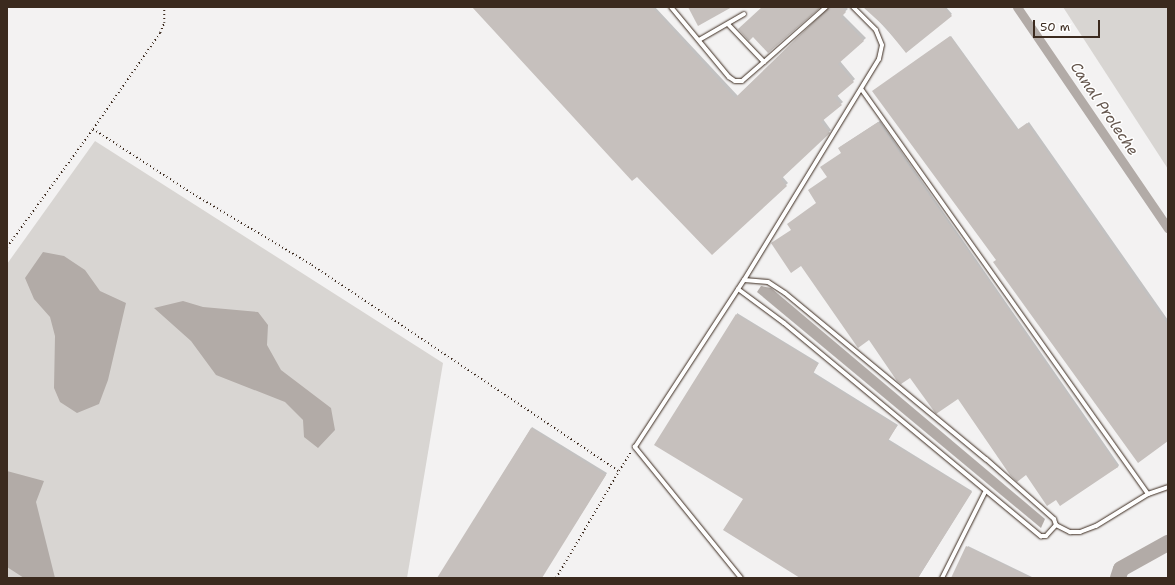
<!DOCTYPE html>
<style>
body{margin:0}
#map{position:relative;width:1175px;height:585px;overflow:hidden;background:#f3f2f2;font-family:"Shantell Sans",sans-serif}
div>[style]{position:absolute}
.green>*{inset:0;background:#d8d5d2}
.water>*{inset:0;background:#b2aba7}
.shadow>*{inset:0;background:#0003}
.canal>*{height:9px;margin:-4.5px;padding:0 4.5px;transform-origin:4.5px;border-radius:4.5px;background:#b2aba7}
.river>*{height:16px;margin:-8px;padding:0 8px;transform-origin:8px;border-radius:8px;background:#b2aba7}
.building>*{inset:0;background:#c6c0bd}
.path>*{height:1.5px;margin-top:-0.75px;transform-origin:0;background:repeating-linear-gradient(90deg,#3b2a1e 0 1px,transparent 0 4px)}
.roads{filter:drop-shadow(0 0 1px #3b2a1e) drop-shadow(0 0 1px #3b2a1e)}
.service>*{height:4px;margin:-2px;padding:0 2px;transform-origin:2px;border-radius:2px;background:#fff}
span{translate:-50% -50%;white-space:nowrap;text-align:center;line-height:1.15;-webkit-text-stroke:3px #fff;paint-order:stroke}
.water-label{font-size:15px;color:#65574e;font-style:italic}
.frame{position:absolute;inset:0;border:8px solid #3b2a1e;pointer-events:none}
.scale{position:absolute;left:1033px;top:20px;width:67px;height:18px;box-sizing:border-box;border:2px solid #3b2a1e;border-top:0;padding-left:5px;font-size:12px;line-height:14px;white-space:nowrap;color:#3b2a1e;-webkit-text-stroke:3px #fff;paint-order:stroke}
</style>
<div id="map">
<div class="green">
<i style="clip-path:polygon(1063px 7px,1168px 7px,1168px 169px)"></i>
<i style="clip-path:polygon(95px 141px,443px 363px,407px 578px,7px 578px,7px 264px)"></i>
</div>
<div class="water">
<i style="clip-path:polygon(43px 252px,64px 256px,85px 270px,100px 291px,126px 303px,108px 380px,99px 404px,77px 413px,60px 402px,54px 388px,55px 336px,50px 317px,34px 299px,25px 278px)"></i>
<i style="clip-path:polygon(761px 286px,771px 288px,1045px 519px,1041px 528px,757px 292px)"></i>
<i style="clip-path:polygon(183px 301px,203px 307px,258px 312px,268px 325px,267px 345px,281px 370px,331px 408px,335px 430px,318px 448px,304px 437px,303px 420px,285px 402px,216px 375px,191px 341px,154px 308px)"></i>
<i style="clip-path:polygon(7px 471px,44px 481px,36px 502px,55px 578px,24px 578px,7px 567px)"></i>
</div>
<div class="shadow">
<i style="clip-path:polygon(474px 7px,655px 7px,738px 96px,830px 7px,846px 7px,848px 9px,842px 14px,866px 38px,840px 61px,855px 79px,837px 95px,843px 102px,823px 119px,831px 130px,782px 176px,788px 183px,712px 254px)"></i>
<i style="clip-path:polygon(866px 7px,946px 7px,952px 14px,906px 51px)"></i>
<i style="clip-path:polygon(951px 36px,1019px 130px,1029px 122px,1168px 320px,1168px 440px,997px 260px,875px 90px)"></i>
<i style="clip-path:polygon(880px 121px,1119px 465px,1118px 467px,1056px 499px,1026px 474px,958px 398px,911px 377px,870px 338px,792px 230px,818px 203px,842px 153px,840px 147px)"></i>
<i style="clip-path:polygon(737px 313px,819px 363px,813px 372px,898px 425px,888px 439px,972px 491px,918px 578px,802px 578px,744px 499px)"></i>
<i style="clip-path:polygon(532px 427px,607px 473px,541px 578px,438px 578px)"></i>
<i style="clip-path:polygon(968px 546px,1034px 578px,952px 578px)"></i>
</div>
<div class="canal">
<i style="left:1017px;top:7px;width:268px;rotate:55.7deg"></i>
</div>
<div class="river">
<i style="left:1118px;top:578px;width:9px;rotate:-72deg"></i>
<i style="left:1121px;top:569px;width:54px;rotate:-29deg"></i>
</div>
<div class="building">
<i style="clip-path:polygon(472px 7px,652px 7px,735px 98px,829px 7px,842px 7px,846px 12px,841px 17px,864px 41px,838px 64px,854px 82px,835px 98px,842px 105px,821px 122px,830px 133px,781px 179px,787px 186px,712px 255px,637px 177px,632px 181px)"></i>
<i style="clip-path:polygon(688px 7px,732px 7px,698px 26px)"></i>
<i style="clip-path:polygon(762px 7px,821px 7px,768px 53px,753px 37px,749px 41px,738px 29px)"></i>
<i style="clip-path:polygon(863px 7px,944px 7px,952px 16px,906px 53px,885px 27px)"></i>
<i style="clip-path:polygon(950px 36px,1017px 130px,1027px 123px,1168px 325px,1168px 441px,1138px 463px,993px 262px,996px 260px,872px 91px)"></i>
<i style="clip-path:polygon(878px 122px,1118px 467px,1060px 506px,1056px 500px,1047px 506px,1026px 475px,1017px 482px,1010px 475px,958px 399px,936px 414px,910px 378px,901px 384px,897px 381px,869px 340px,858px 348px,801px 266px,791px 273px,771px 243px,791px 230px,787px 224px,816px 203px,808px 190px,827px 177px,820px 167px,841px 153px,838px 148px)"></i>
<i style="clip-path:polygon(736px 314px,818px 364px,813px 374px,897px 426px,888px 441px,972px 492px,918px 578px,800px 578px,723px 530px,743px 499px,654px 445px)"></i>
<i style="clip-path:polygon(531px 428px,606px 475px,542px 578px,437px 578px)"></i>
<i style="clip-path:polygon(966px 546px,1031px 578px,951px 578px)"></i>
</div>
<div class="path">
<i style="left:93px;top:129px;width:119px;rotate:33deg"></i>
<i style="left:193px;top:194px;width:139px;rotate:30.8deg"></i>
<i style="left:312px;top:265px;width:370px;rotate:33.9deg"></i>
<i style="left:619px;top:471px;width:22px;rotate:-58deg"></i>
<i style="left:7px;top:247px;width:146px;rotate:-53.9deg"></i>
<i style="left:93px;top:129px;width:117px;rotate:-55.1deg"></i>
<i style="left:160px;top:33px;width:11px;rotate:-68deg"></i>
<i style="left:164px;top:23px;width:16px;rotate:-90deg"></i>
<i style="left:556px;top:578px;width:124px;rotate:-59.5deg"></i>
</div>
<div class="roads">
<div class="service">
<i style="left:671px;top:7px;width:91px;rotate:50.4deg"></i>
<i style="left:729px;top:77px;width:7px;rotate:34deg"></i>
<i style="left:735px;top:81px;width:7px"></i>
<i style="left:742px;top:81px;width:29px;rotate:-41deg"></i>
<i style="left:764px;top:62px;width:52px;rotate:-133.5deg"></i>
<i style="left:699px;top:40px;width:52px;rotate:-30deg"></i>
<i style="left:764px;top:62px;width:83px;rotate:-41.6deg"></i>
<i style="left:862px;top:90px;width:495px;rotate:54.7deg"></i>
<i style="left:744px;top:280px;width:24px;rotate:5deg"></i>
<i style="left:768px;top:282px;width:20px;rotate:33deg"></i>
<i style="left:785px;top:293px;width:261px;rotate:39.6deg"></i>
<i style="left:986px;top:459px;width:91px;rotate:41.4deg"></i>
<i style="left:1054px;top:519px;width:6px;rotate:72deg"></i>
<i style="left:738px;top:289px;width:57px;rotate:36.5deg"></i>
<i style="left:784px;top:323px;width:334px;rotate:39.7deg"></i>
<i style="left:1041px;top:536px;width:5px"></i>
<i style="left:1046px;top:536px;width:15px;rotate:-48deg"></i>
<i style="left:1056px;top:525px;width:16px;rotate:27deg"></i>
<i style="left:1070px;top:532px;width:10px"></i>
<i style="left:1080px;top:532px;width:17px;rotate:-21deg"></i>
<i style="left:1096px;top:526px;width:61px;rotate:-31.6deg"></i>
<i style="left:1148px;top:494px;width:21px;rotate:-19deg"></i>
<i style="left:741px;top:578px;width:169px;rotate:-129deg"></i>
<i style="left:635px;top:447px;width:199px;rotate:-56.9deg"></i>
<i style="left:744px;top:280px;width:259px;rotate:-58.6deg"></i>
<i style="left:879px;top:59px;width:14px;rotate:-78deg"></i>
<i style="left:882px;top:45px;width:16px;rotate:-112deg"></i>
<i style="left:876px;top:30px;width:33px;rotate:-135deg"></i>
<i style="left:942px;top:578px;width:96px;rotate:-63.4deg"></i>
</div>
</div>
<div class="water-label">
<span style="left:1104px;top:109px;rotate:56deg">Canal Proleche</span>
</div>
<div class="frame"></div>
<div class="scale">50 m</div>
</div>
